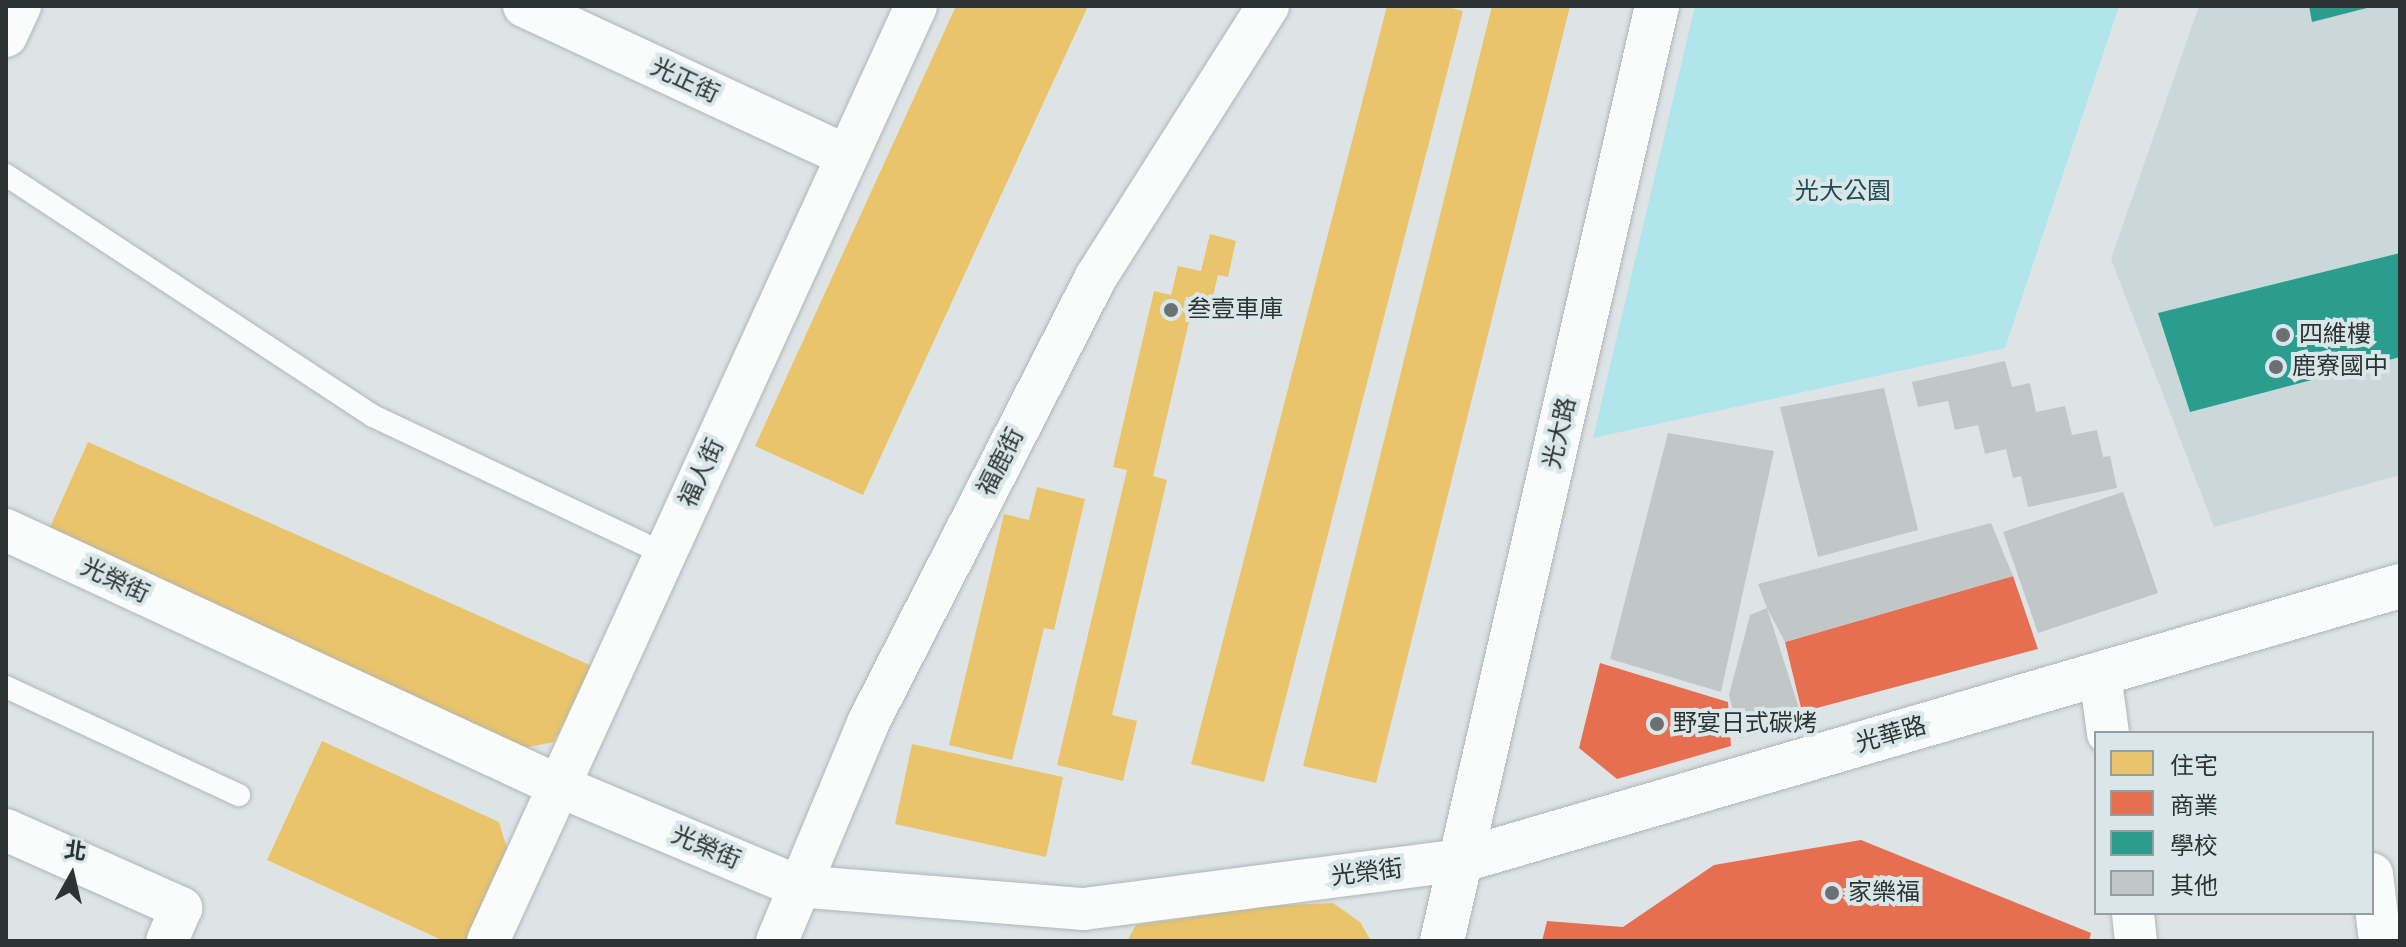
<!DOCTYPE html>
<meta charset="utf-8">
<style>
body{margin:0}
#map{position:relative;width:2406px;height:947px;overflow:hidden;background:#dee4e6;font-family:"Fira Sans Condensed","Noto Sans TC",sans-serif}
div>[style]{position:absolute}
.built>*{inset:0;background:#cad8da}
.green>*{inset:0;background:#b0e5ec}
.homes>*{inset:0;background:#e9c46a}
.shops>*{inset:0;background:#e76f51}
.schools>*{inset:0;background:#2a9d8f}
.building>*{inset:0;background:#c1c6c7}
.roads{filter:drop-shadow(0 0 2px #b0b5b6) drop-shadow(0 0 2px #b0b5b6)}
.service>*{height:22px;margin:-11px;padding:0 11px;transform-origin:11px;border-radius:11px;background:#fafbfb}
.minor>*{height:42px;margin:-21px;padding:0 21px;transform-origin:21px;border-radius:21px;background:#fafbfb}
.tertiary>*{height:44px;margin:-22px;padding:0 22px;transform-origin:22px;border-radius:22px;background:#fafbfb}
.dots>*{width:22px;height:22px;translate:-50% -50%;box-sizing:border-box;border:4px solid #dae7e9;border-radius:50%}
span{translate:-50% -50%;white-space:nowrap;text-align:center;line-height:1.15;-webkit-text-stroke:8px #dae7e9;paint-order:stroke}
.street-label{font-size:24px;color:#2d3333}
.park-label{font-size:24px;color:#1f4d52}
.poi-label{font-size:24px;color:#2d3333}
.left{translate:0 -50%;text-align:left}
.frame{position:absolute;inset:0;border:8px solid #2d3333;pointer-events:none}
.legend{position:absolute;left:2094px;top:731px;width:280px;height:184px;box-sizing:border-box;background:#dae7e9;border:2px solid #959fa0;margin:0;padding:10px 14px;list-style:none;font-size:24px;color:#2d3333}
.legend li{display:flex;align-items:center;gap:16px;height:40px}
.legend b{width:40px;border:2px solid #959fa0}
.north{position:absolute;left:32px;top:835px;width:80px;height:80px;-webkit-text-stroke:6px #dae7e9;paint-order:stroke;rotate:8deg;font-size:22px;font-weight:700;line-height:32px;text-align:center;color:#2d3333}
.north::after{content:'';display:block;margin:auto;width:28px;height:36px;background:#2d3333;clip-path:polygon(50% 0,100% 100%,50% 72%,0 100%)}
</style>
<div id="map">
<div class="built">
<i style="clip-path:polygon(2199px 6px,2400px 6px,2400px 475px,2214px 527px,2111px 259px)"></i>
</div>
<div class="green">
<i style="clip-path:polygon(1695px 6px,2119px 6px,2005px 348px,1593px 438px)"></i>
</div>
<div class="homes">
<i style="clip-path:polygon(956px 6px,1088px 6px,863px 495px,755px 446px)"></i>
<i style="clip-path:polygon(1387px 6px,1443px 6px,1463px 11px,1264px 782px,1191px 764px)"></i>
<i style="clip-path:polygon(1492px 6px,1570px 6px,1376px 783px,1303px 766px)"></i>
<i style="clip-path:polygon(1210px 234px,1236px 241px,1228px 277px,1218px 275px,1211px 304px,1194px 300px,1153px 476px,1167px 480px,1112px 715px,1137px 721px,1123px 781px,1057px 765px,1127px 470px,1113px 467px,1154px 291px,1171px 295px,1178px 266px,1201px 271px)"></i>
<i style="clip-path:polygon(88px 442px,592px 666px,554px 742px,519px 749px,45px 538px)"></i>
<i style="clip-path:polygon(1037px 487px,1085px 499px,1054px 630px,1044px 628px,1012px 760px,949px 745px,1004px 514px,1029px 520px)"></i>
<i style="clip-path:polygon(322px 741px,499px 822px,509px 855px,470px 941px,444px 941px,267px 860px)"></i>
<i style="clip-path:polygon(912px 744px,1063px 777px,1046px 857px,895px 824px)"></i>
<i style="clip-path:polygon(1333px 903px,1360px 922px,1371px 941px,1127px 941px,1136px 925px,1267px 906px)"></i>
</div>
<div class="shops">
<i style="clip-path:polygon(2013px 576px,2038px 649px,1802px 712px,1785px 642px)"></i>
<i style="clip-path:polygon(1600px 663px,1728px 702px,1731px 746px,1617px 779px,1579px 748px)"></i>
<i style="clip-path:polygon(1861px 840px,2091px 933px,2089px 941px,1542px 941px,1547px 921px,1623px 927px,1714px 865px)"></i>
</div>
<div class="schools">
<i style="clip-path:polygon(2309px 6px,2371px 6px,2371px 7px,2312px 22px)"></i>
<i style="clip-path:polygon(2400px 253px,2400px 357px,2190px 412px,2158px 313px)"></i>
</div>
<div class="building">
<i style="clip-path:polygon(2005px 361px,2012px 387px,2030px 383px,2036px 412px,2065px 406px,2072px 435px,2097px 430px,2103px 457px,2110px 456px,2117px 488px,2028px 507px,2021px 476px,2013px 478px,2006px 449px,1985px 454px,1978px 425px,1955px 430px,1948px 401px,1918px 407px,1912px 382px)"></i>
<i style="clip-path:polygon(1884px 388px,1918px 530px,1818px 557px,1780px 407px)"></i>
<i style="clip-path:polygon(1668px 433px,1774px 451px,1721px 692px,1610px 659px)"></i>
<i style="clip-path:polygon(2123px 492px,2158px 593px,2038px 633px,2003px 532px)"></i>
<i style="clip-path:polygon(1991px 523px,2013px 576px,1785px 642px,1767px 608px,1804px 724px,1740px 738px,1729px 695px,1750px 615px,1767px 608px,1758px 584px)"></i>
</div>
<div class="roads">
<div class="service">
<i style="left:6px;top:175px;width:439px;rotate:33.3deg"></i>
<i style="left:373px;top:416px;width:323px;rotate:25.3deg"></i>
<i style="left:6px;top:687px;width:257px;rotate:24.9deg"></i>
</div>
<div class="minor">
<i style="left:524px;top:6px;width:356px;rotate:24.9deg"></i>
<i style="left:6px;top:36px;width:33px;rotate:-65deg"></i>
<i style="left:6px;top:530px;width:609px;rotate:24.84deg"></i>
<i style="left:559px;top:786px;width:258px;rotate:22.8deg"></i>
<i style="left:797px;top:886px;width:288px;rotate:4.6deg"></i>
<i style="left:1084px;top:909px;width:382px;rotate:-7.4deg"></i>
<i style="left:2100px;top:674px;width:60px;rotate:82.3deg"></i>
<i style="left:6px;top:830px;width:192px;rotate:24deg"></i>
<i style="left:181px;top:908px;width:36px;rotate:113deg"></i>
<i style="left:2372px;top:874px;width:67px;rotate:83.2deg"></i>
<i style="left:2133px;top:913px;width:28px;rotate:84deg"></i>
<i style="left:488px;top:941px;width:1028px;rotate:-65.4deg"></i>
<i style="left:777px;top:941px;width:236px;rotate:-67.3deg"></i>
<i style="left:868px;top:723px;width:501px;rotate:-62.92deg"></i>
<i style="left:1096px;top:277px;width:321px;rotate:-57.6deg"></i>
</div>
<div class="tertiary">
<i style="left:1463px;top:860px;width:976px;rotate:-16.3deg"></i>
<i style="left:1442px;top:941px;width:959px;rotate:-77.05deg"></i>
</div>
</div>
<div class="dots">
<i style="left:1171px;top:310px;background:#6b7172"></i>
<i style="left:2283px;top:335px;background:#6b7172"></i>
<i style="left:2276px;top:367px;background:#6b7172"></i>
<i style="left:1657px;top:724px;background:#6b7172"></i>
<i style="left:1832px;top:893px;background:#6b7172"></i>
</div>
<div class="street-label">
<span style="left:685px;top:81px;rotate:25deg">光正街</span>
<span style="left:1560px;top:433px;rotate:-77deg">光大路</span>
<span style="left:1001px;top:462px;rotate:-63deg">福鹿街</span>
<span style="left:702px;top:473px;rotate:-65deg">福人街</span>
<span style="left:115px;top:581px;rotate:25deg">光榮街</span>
<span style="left:1891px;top:735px;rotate:-16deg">光華路</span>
<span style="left:706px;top:848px;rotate:23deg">光榮街</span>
<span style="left:1367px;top:873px;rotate:-7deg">光榮街</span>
</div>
<div class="park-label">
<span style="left:1843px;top:192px">光大公園</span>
</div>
<div class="poi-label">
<span class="left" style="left:1187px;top:310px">叁壹車庫</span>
<span class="left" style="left:2299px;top:335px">四維樓</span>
<span class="left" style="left:2292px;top:367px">鹿寮國中</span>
<span class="left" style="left:1673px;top:724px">野宴日式碳烤</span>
<span class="left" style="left:1848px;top:893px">家樂福</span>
</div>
<div class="frame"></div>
<ul class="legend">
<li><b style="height:22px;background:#e9c46a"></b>住宅</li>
<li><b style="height:22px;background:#e76f51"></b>商業</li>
<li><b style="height:22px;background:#2a9d8f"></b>學校</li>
<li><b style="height:22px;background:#c1c6c7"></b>其他</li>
</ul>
<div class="north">北</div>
</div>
